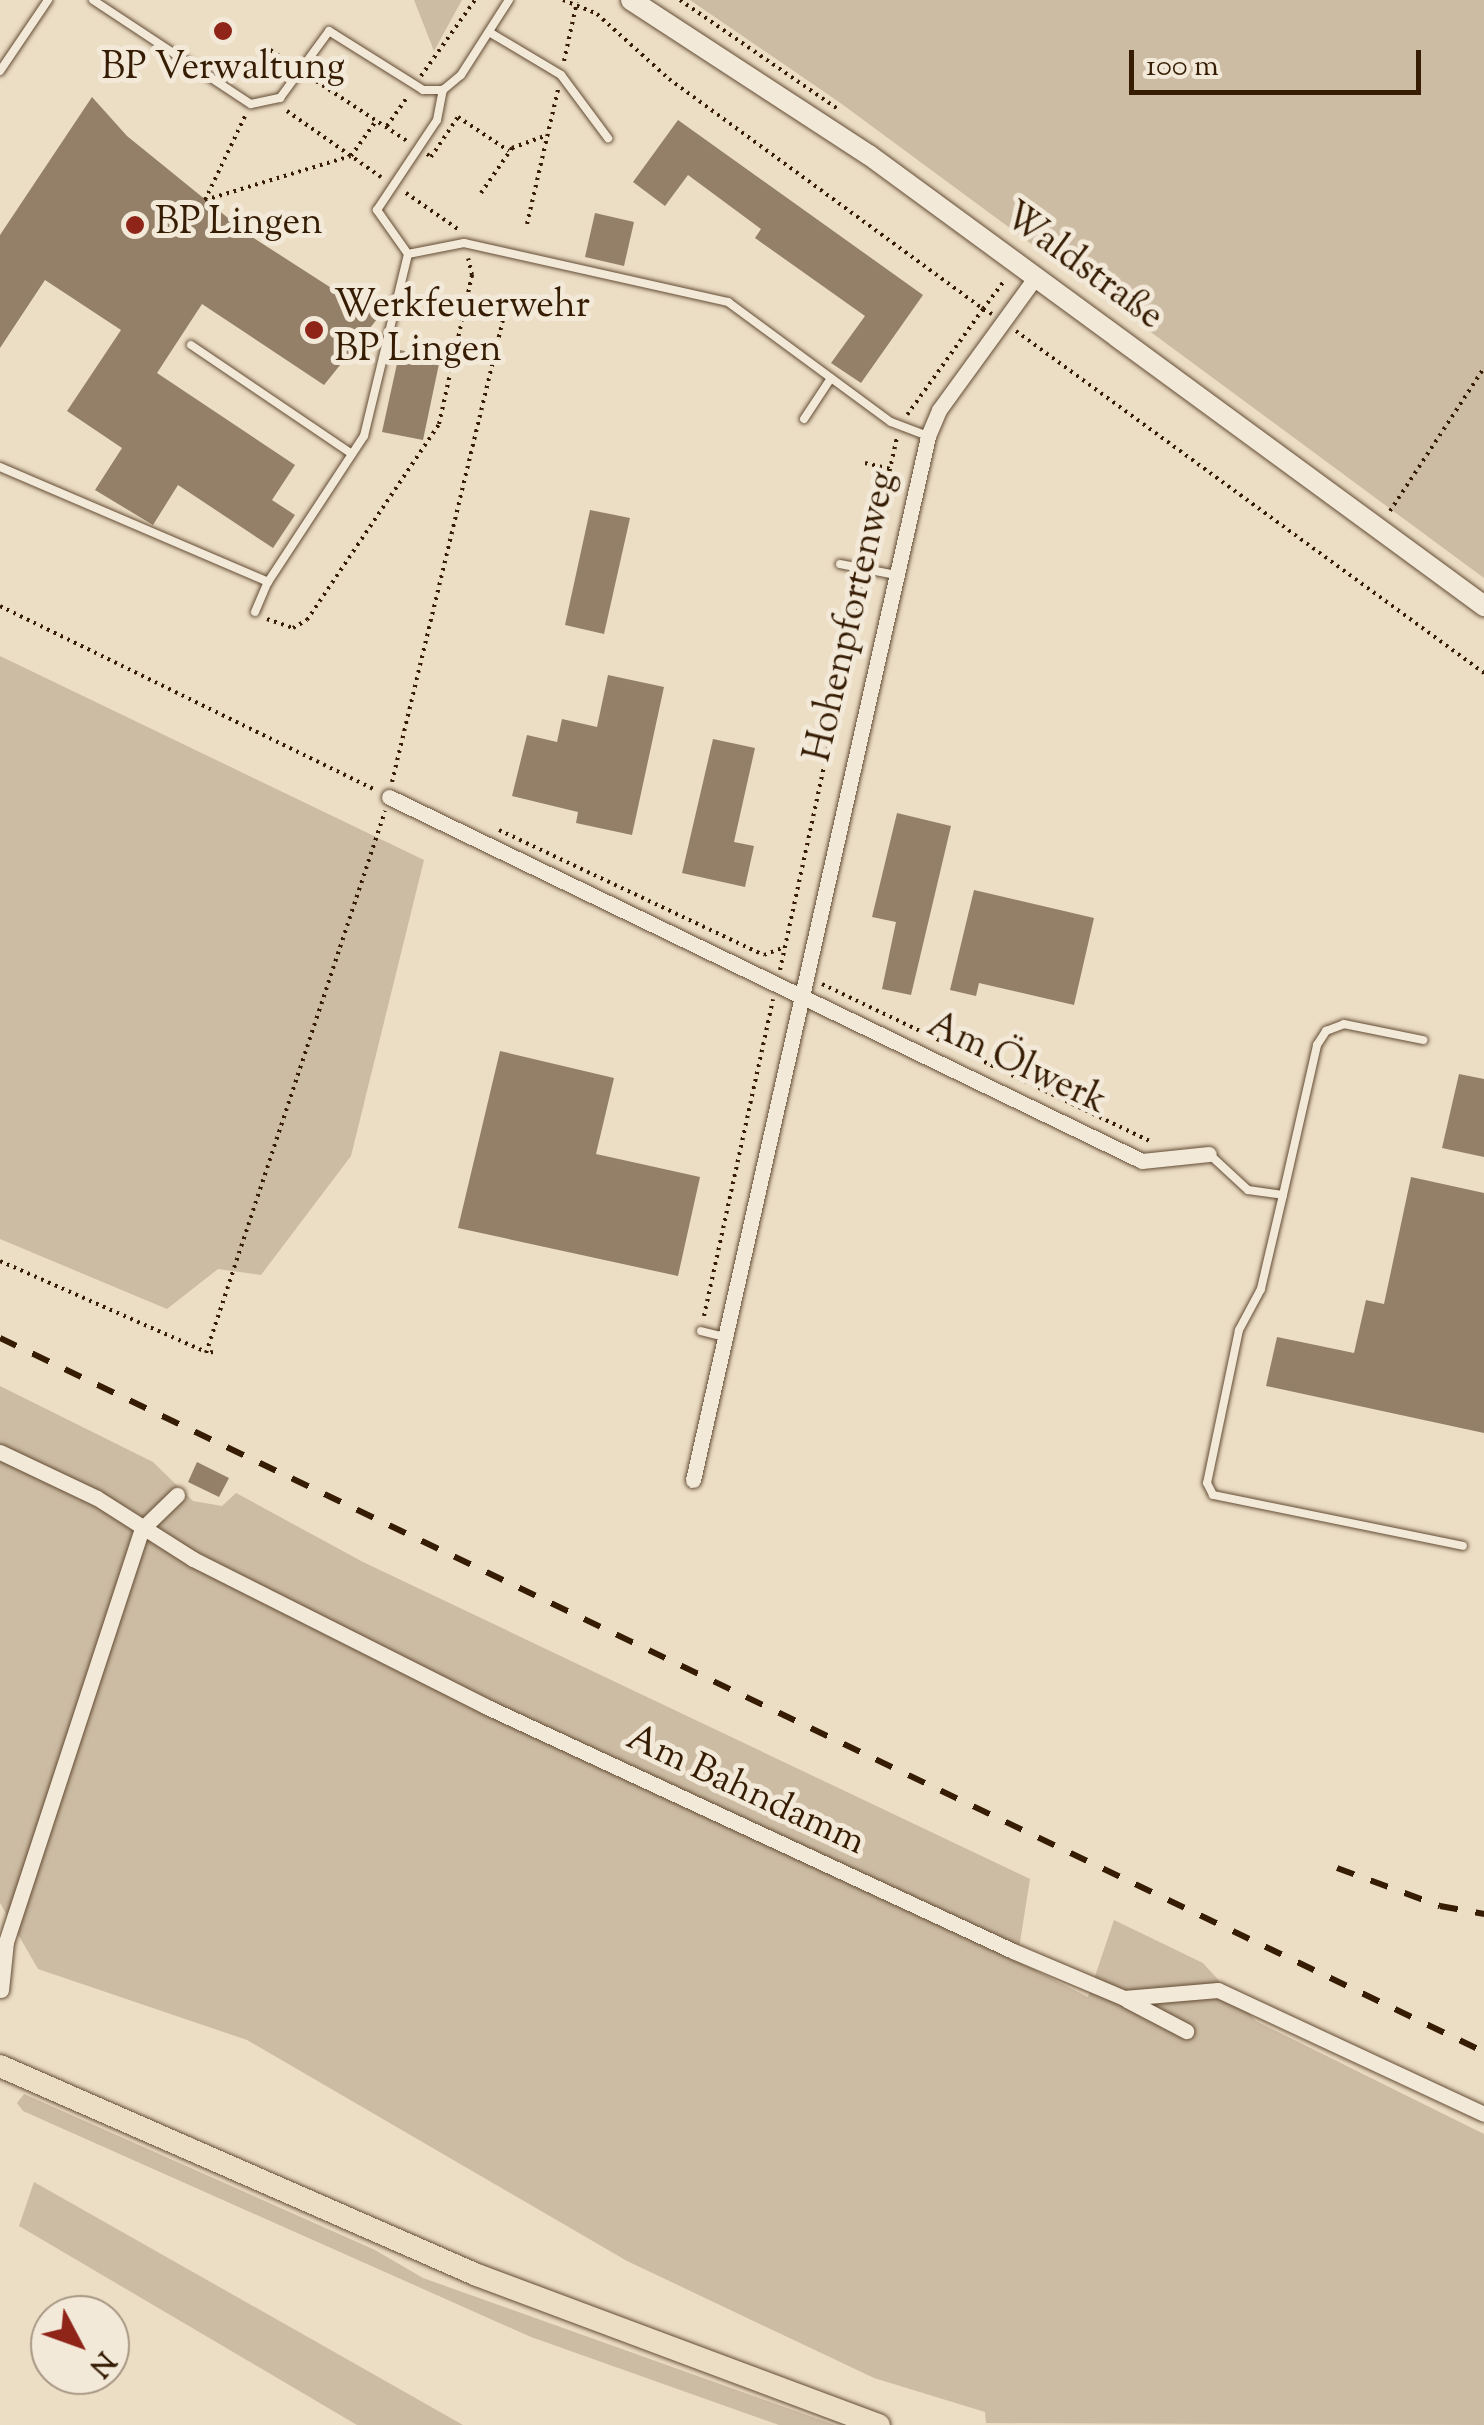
<!DOCTYPE html>
<meta charset="utf-8">
<style>
body{margin:0}
#map{position:relative;width:1484px;height:2425px;overflow:hidden;background:#ecddc5;font-family:"Sorts Mill Goudy",serif}
div>[style]{position:absolute}
.green>*{inset:0;background:#cdbca4}
.building>*{inset:0;background:#948068}
.path>*{height:4px;margin-top:-2px;transform-origin:0;background:repeating-linear-gradient(90deg,#351c03 0 2.5px,transparent 0 7.5px)}
.roads{filter:drop-shadow(0 0 2px #634c34) drop-shadow(0 0 2px #634c34)}
.lane>*{height:8px;margin:-4px;padding:0 4px;transform-origin:4px;border-radius:4px;background:#f3e9d9}
.street>*{height:15px;margin:-7.5px;padding:0 7.5px;transform-origin:7.5px;border-radius:7.5px;background:#f3e9d9}
.secondary>*{height:20px;margin:-10px;padding:0 10px;transform-origin:10px;border-radius:10px;background:#f3e9d9}
.primary>*{height:22px;margin:-11px;padding:0 11px;transform-origin:11px;border-radius:11px;background:#ecddc5}
.rail>*{height:6px;margin-top:-3px;transform-origin:0;background:repeating-linear-gradient(90deg,#351c03 0 18px,transparent 0 36px)}
.dots>*{width:28px;height:28px;translate:-50% -50%;box-sizing:border-box;border:5px solid #f3e9d9;border-radius:50%}
span{translate:-50% -50%;white-space:nowrap;text-align:center;line-height:1.15;-webkit-text-stroke:10px #f3e9d9;paint-order:stroke}
.poi-label{font-size:38px;color:#351c03}
.left{translate:0 -50%;text-align:left}
.street-label{font-size:38px;color:#351c03}
.north{position:absolute;left:30px;top:2295px;width:100px;height:100px;box-sizing:border-box;background:#f3e9d9;border:2px solid #a79783;border-radius:50%;rotate:131deg;font-size:28px;font-weight:700;line-height:40px;text-align:center;color:#351c03}
.north::after{content:'';display:block;margin:auto;width:35px;height:45px;background:#8f2418;clip-path:polygon(50% 0,100% 100%,50% 72%,0 100%)}
.scale{position:absolute;left:1129px;top:50px;width:292px;height:45px;box-sizing:border-box;border:5px solid #351c03;border-top:0;padding-left:12px;font-size:30px;line-height:35px;white-space:nowrap;color:#351c03;-webkit-text-stroke:8px #f3e9d9;paint-order:stroke}
</style>
<div id="map">
<div class="green">
<i style="clip-path:polygon(414px 0,462px 0,434px 51px)"></i>
<i style="clip-path:polygon(690px 0,1484px 0,1484px 578px,839px 102px)"></i>
<i style="clip-path:polygon(0 656px,424px 860px,351px 1156px,261px 1275px,218px 1269px,167px 1309px,0 1239px)"></i>
<i style="clip-path:polygon(0 1386px,153px 1462px,193px 1501px,222px 1506px,236px 1493px,363px 1562px,1030px 1879px,1017px 1961px,1088px 1997px,1114px 1920px,1203px 1963px,1256px 2021px,1484px 2134px,1484px 2425px,986px 2423px,985px 2412px,874px 2378px,627px 2261px,247px 2040px,38px 1969px,0 1903px)"></i>
<i style="clip-path:polygon(24px 2094px,375px 2250px,423px 2278px,835px 2425px,779px 2425px,531px 2337px,23px 2111px,17px 2103px)"></i>
<i style="clip-path:polygon(34px 2182px,463px 2425px,357px 2425px,19px 2226px)"></i>
</div>
<div class="building">
<i style="clip-path:polygon(92px 97px,127px 136px,249px 235px,378px 318px,324px 385px,202px 304px,157px 373px,295px 465px,272px 500px,295px 515px,273px 548px,178px 485px,153px 525px,95px 490px,122px 448px,67px 411px,121px 330px,45px 280px,0 348px,0 235px)"></i>
<i style="clip-path:polygon(678px 120px,923px 295px,861px 383px,831px 363px,865px 316px,755px 238px,761px 229px,688px 175px,665px 206px,633px 182px)"></i>
<i style="clip-path:polygon(595px 213px,634px 222px,624px 266px,585px 257px)"></i>
<i style="clip-path:polygon(400px 350px,440px 359px,423px 440px,382px 432px)"></i>
<i style="clip-path:polygon(590px 510px,630px 518px,604px 634px,565px 625px)"></i>
<i style="clip-path:polygon(608px 675px,664px 687px,632px 835px,576px 823px,578px 812px,512px 796px,527px 735px,557px 742px,562px 719px,597px 727px)"></i>
<i style="clip-path:polygon(713px 739px,755px 748px,734px 842px,754px 846px,745px 887px,682px 873px)"></i>
<i style="clip-path:polygon(897px 813px,951px 826px,911px 995px,882px 989px,896px 922px,872px 917px)"></i>
<i style="clip-path:polygon(974px 890px,1094px 918px,1074px 1005px,979px 983px,976px 996px,950px 990px)"></i>
<i style="clip-path:polygon(500px 1051px,614px 1078px,596px 1154px,700px 1177px,678px 1276px,458px 1228px)"></i>
<i style="clip-path:polygon(1459px 1074px,1484px 1079px,1484px 1157px,1442px 1148px)"></i>
<i style="clip-path:polygon(1411px 1177px,1484px 1193px,1484px 1433px,1266px 1386px,1277px 1337px,1354px 1353px,1366px 1300px,1384px 1304px)"></i>
<i style="clip-path:polygon(197px 1462px,229px 1478px,219px 1497px,188px 1482px)"></i>
</div>
<div class="path">
<i style="left:563px;top:0;width:37px;rotate:22deg"></i>
<i style="left:597px;top:14px;width:97px;rotate:42.1deg"></i>
<i style="left:669px;top:79px;width:389px;rotate:36.2deg"></i>
<i style="left:983px;top:309px;width:130px;rotate:125.6deg"></i>
<i style="left:680px;top:0;width:192px;rotate:34.6deg"></i>
<i style="left:264px;top:46px;width:31px;rotate:33deg"></i>
<i style="left:564px;top:61px;width:60px;rotate:-77.6deg"></i>
<i style="left:421px;top:76px;width:93px;rotate:-54.6deg"></i>
<i style="left:310px;top:77px;width:116px;rotate:33.4deg"></i>
<i style="left:287px;top:111px;width:115px;rotate:35.1deg"></i>
<i style="left:387px;top:126px;width:35px;rotate:-55deg"></i>
<i style="left:427px;top:154px;width:5px;rotate:37deg"></i>
<i style="left:431px;top:157px;width:48px;rotate:-56deg"></i>
<i style="left:458px;top:117px;width:61px;rotate:33.7deg"></i>
<i style="left:406px;top:193px;width:65px;rotate:34.9deg"></i>
<i style="left:481px;top:193px;width:55px;rotate:-55.4deg"></i>
<i style="left:512px;top:148px;width:38px;rotate:-20deg"></i>
<i style="left:205px;top:200px;width:152px;rotate:-16.8deg"></i>
<i style="left:351px;top:156px;width:43px;rotate:-54.5deg"></i>
<i style="left:205px;top:200px;width:95px;rotate:-64.5deg"></i>
<i style="left:527px;top:224px;width:138px;rotate:-77deg"></i>
<i style="left:992px;top:314px;width:10px;rotate:-151deg"></i>
<i style="left:983px;top:309px;width:36px;rotate:-53deg"></i>
<i style="left:1016px;top:331px;width:580px;rotate:36.16deg"></i>
<i style="left:865px;top:463px;width:26px;rotate:13deg"></i>
<i style="left:1390px;top:511px;width:171px;rotate:-56.7deg"></i>
<i style="left:870px;top:559px;width:125px;rotate:-77.5deg"></i>
<i style="left:0;top:606px;width:419px;rotate:26.1deg"></i>
<i style="left:267px;top:619px;width:28px;rotate:19deg"></i>
<i style="left:293px;top:628px;width:16px;rotate:-30deg"></i>
<i style="left:307px;top:620px;width:236px;rotate:-56deg"></i>
<i style="left:439px;top:424px;width:153px;rotate:-77.5deg"></i>
<i style="left:472px;top:275px;width:17px;rotate:-103deg"></i>
<i style="left:392px;top:782px;width:500px;rotate:-76.5deg"></i>
<i style="left:499px;top:830px;width:293px;rotate:25.3deg"></i>
<i style="left:764px;top:955px;width:22px;rotate:-21deg"></i>
<i style="left:780px;top:970px;width:396px;rotate:-77.8deg"></i>
<i style="left:822px;top:984px;width:366px;rotate:25.6deg"></i>
<i style="left:0;top:1261px;width:225px;rotate:23.8deg"></i>
<i style="left:704px;top:1316px;width:324px;rotate:-77.7deg"></i>
<i style="left:213px;top:1352px;width:7px;rotate:172deg"></i>
<i style="left:206px;top:1353px;width:571px;rotate:-71.72deg"></i>
</div>
<div class="roads">
<div class="lane">
<i style="left:93px;top:0;width:189px;rotate:33.4deg"></i>
<i style="left:251px;top:104px;width:30px;rotate:-12deg"></i>
<i style="left:280px;top:98px;width:83px;rotate:-53.8deg"></i>
<i style="left:329px;top:31px;width:111px;rotate:32.1deg"></i>
<i style="left:423px;top:90px;width:20px"></i>
<i style="left:443px;top:90px;width:23px;rotate:-40deg"></i>
<i style="left:461px;top:75px;width:89px;rotate:-57.4deg"></i>
<i style="left:489px;top:32px;width:84px;rotate:30.8deg"></i>
<i style="left:561px;top:75px;width:79px;rotate:53.3deg"></i>
<i style="left:0;top:71px;width:86px;rotate:-55.9deg"></i>
<i style="left:408px;top:254px;width:57px;rotate:-11.1deg"></i>
<i style="left:464px;top:243px;width:271px;rotate:12.6deg"></i>
<i style="left:728px;top:302px;width:202px;rotate:36.4deg"></i>
<i style="left:891px;top:422px;width:40px;rotate:21deg"></i>
<i style="left:191px;top:345px;width:194px;rotate:34.1deg"></i>
<i style="left:804px;top:419px;width:49px;rotate:-56.6deg"></i>
<i style="left:0;top:467px;width:292px;rotate:23.2deg"></i>
<i style="left:268px;top:582px;width:175px;rotate:-56.7deg"></i>
<i style="left:364px;top:436px;width:187px;rotate:-76.4deg"></i>
<i style="left:408px;top:254px;width:54px;rotate:-125.2deg"></i>
<i style="left:377px;top:210px;width:108px;rotate:-56.3deg"></i>
<i style="left:437px;top:120px;width:31px;rotate:-79deg"></i>
<i style="left:840px;top:564px;width:57px;rotate:11.1deg"></i>
<i style="left:255px;top:612px;width:33px;rotate:-67deg"></i>
<i style="left:1209px;top:1154px;width:53px;rotate:42.7deg"></i>
<i style="left:1248px;top:1190px;width:35px;rotate:8deg"></i>
<i style="left:1283px;top:1195px;width:154px;rotate:-77.2deg"></i>
<i style="left:1317px;top:1045px;width:17px;rotate:-57deg"></i>
<i style="left:1326px;top:1031px;width:19px;rotate:-21deg"></i>
<i style="left:1344px;top:1024px;width:81px;rotate:11.4deg"></i>
<i style="left:1283px;top:1195px;width:97px;rotate:103.2deg"></i>
<i style="left:1261px;top:1289px;width:47px;rotate:118.2deg"></i>
<i style="left:1239px;top:1330px;width:156px;rotate:101.8deg"></i>
<i style="left:1207px;top:1483px;width:13px;rotate:63deg"></i>
<i style="left:1213px;top:1495px;width:255px;rotate:11.5deg"></i>
<i style="left:701px;top:1331px;width:25px;rotate:14deg"></i>
</div>
<div class="street">
<i style="left:389px;top:797px;width:836px;rotate:25.8deg"></i>
<i style="left:1142px;top:1161px;width:67px;rotate:-6deg"></i>
<i style="left:0;top:1452px;width:107px;rotate:25.4deg"></i>
<i style="left:97px;top:1498px;width:114px;rotate:32.4deg"></i>
<i style="left:193px;top:1559px;width:327px;rotate:26.7deg"></i>
<i style="left:485px;top:1706px;width:582px;rotate:24.89deg"></i>
<i style="left:1013px;top:1951px;width:121px;rotate:22.9deg"></i>
<i style="left:1124px;top:1998px;width:94px;rotate:-4.9deg"></i>
<i style="left:1218px;top:1990px;width:293px;rotate:25deg"></i>
<i style="left:693px;top:1480px;width:1070px;rotate:-77.31deg"></i>
<i style="left:928px;top:436px;width:28px;rotate:-67deg"></i>
<i style="left:939px;top:410px;width:163px;rotate:-54deg"></i>
<i style="left:1px;top:1990px;width:48px;rotate:-84.1deg"></i>
<i style="left:6px;top:1942px;width:435px;rotate:-71.8deg"></i>
<i style="left:142px;top:1529px;width:49px;rotate:-44.2deg"></i>
<i style="left:1127px;top:2000px;width:67px;rotate:27.7deg"></i>
</div>
<div class="secondary">
<i style="left:631px;top:0;width:284px;rotate:33.1deg"></i>
<i style="left:869px;top:155px;width:763px;rotate:36.25deg"></i>
</div>
<div class="primary">
<i style="left:0;top:2066px;width:521px;rotate:23.66deg"></i>
<i style="left:477px;top:2275px;width:429px;rotate:20.5deg"></i>
</div>
</div>
<div class="rail">
<i style="left:0;top:1338px;width:1647px;rotate:25.69deg"></i>
<i style="left:1337px;top:1868px;width:110px;rotate:20.3deg"></i>
<i style="left:1440px;top:1906px;width:45px;rotate:10.3deg"></i>
</div>
<div class="dots">
<i style="left:223px;top:31px;background:#8f2418"></i>
<i style="left:135px;top:225px;background:#8f2418"></i>
<i style="left:314px;top:330px;background:#8f2418"></i>
</div>
<div class="poi-label">
<span style="left:223px;top:70px">BP Verwaltung</span>
<span class="left" style="left:155px;top:225px">BP Lingen</span>
<span class="left" style="left:334px;top:330px">Werkfeuerwehr<br>BP Lingen</span>
</div>
<div class="street-label">
<span style="left:1082px;top:268px;rotate:36deg">Waldstraße</span>
<span style="left:853px;top:617px;rotate:-77deg">Hohenpfortenweg</span>
<span style="left:1016px;top:1065px;rotate:25deg">Am Ölwerk</span>
<span style="left:745px;top:1792px;rotate:25deg">Am Bahndamm</span>
</div>
<div class="north">N</div>
<div class="scale">100 m</div>
</div>
